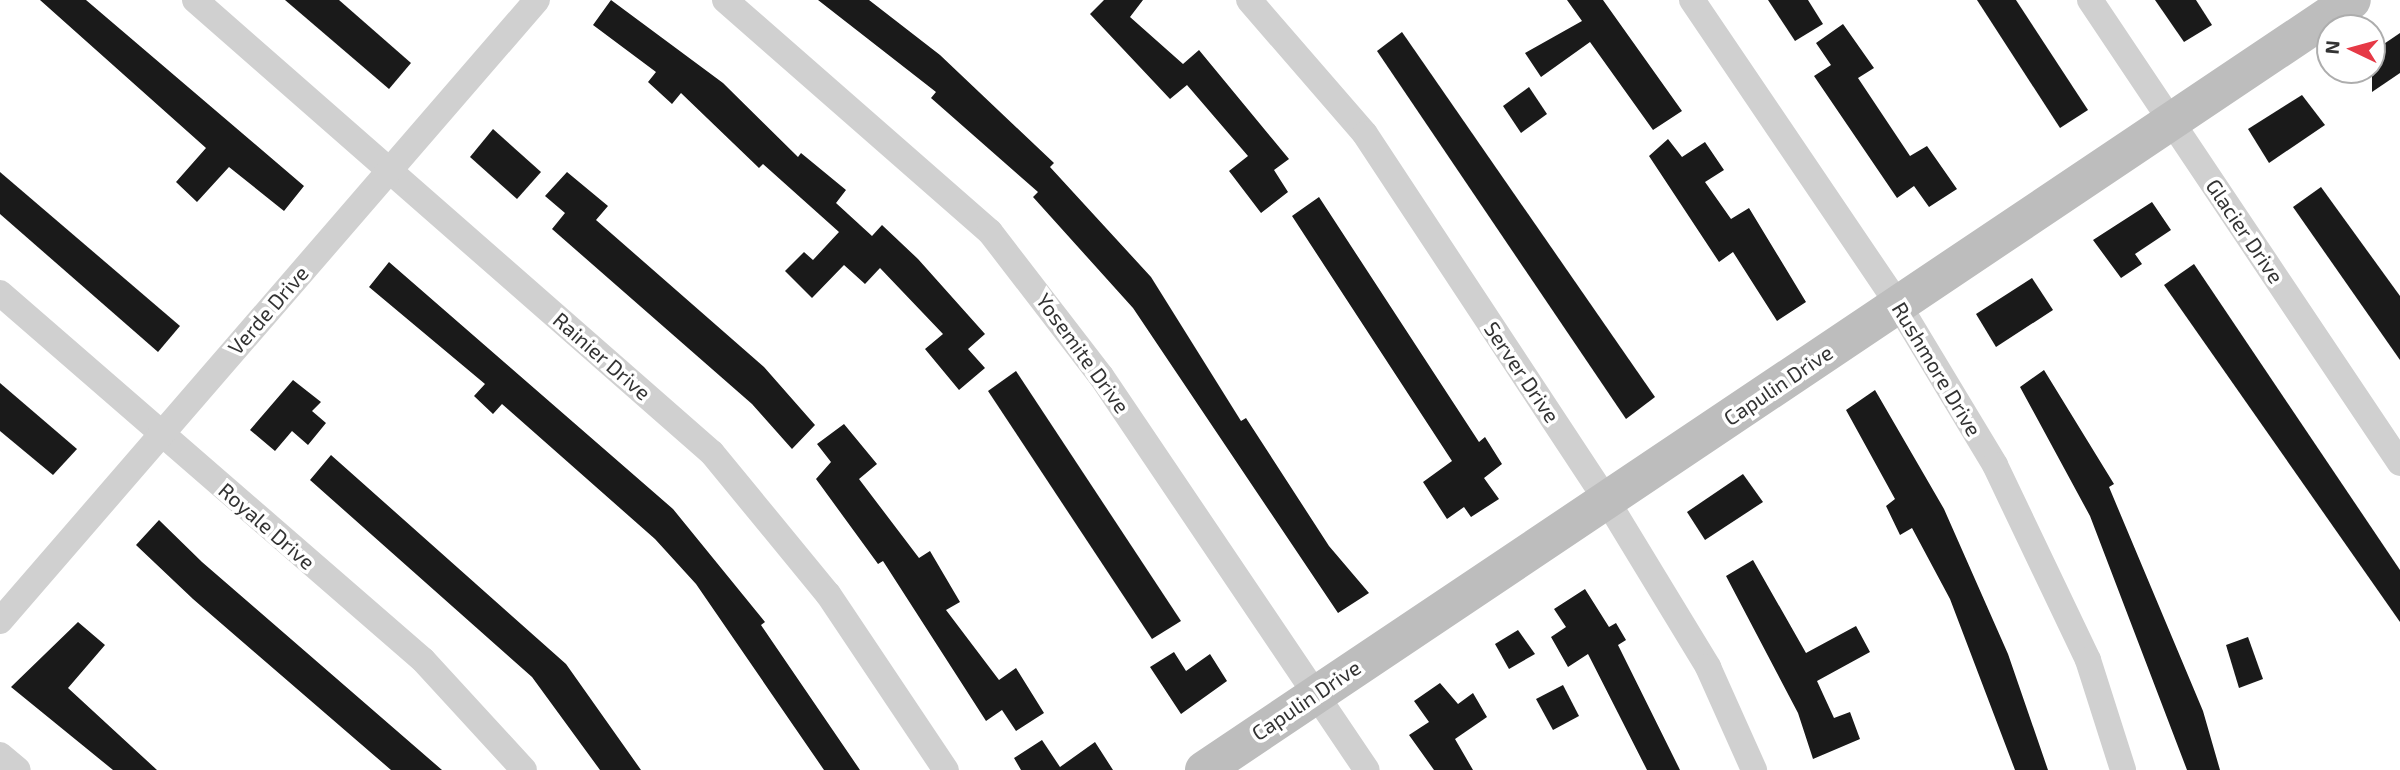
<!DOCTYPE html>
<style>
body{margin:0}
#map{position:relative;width:2400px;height:770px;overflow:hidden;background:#fff;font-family:"Exo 2",sans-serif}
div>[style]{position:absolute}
.building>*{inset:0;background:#1a1a1a}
.street>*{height:26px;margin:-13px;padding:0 13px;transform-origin:13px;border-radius:13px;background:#d0d0d0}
.secondary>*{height:38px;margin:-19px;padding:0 19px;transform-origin:19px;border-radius:19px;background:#bdbdbd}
span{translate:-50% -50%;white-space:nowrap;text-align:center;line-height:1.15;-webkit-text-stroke:7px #fff;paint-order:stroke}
.street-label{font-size:21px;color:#333}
.north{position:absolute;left:2316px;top:14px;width:70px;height:70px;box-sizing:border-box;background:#fff;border:2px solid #adadad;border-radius:50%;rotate:275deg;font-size:19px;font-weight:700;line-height:28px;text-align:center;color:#333}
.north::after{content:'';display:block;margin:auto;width:24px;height:32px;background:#e63946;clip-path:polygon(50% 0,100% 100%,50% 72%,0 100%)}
</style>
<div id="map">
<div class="building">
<i style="clip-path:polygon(40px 0,86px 0,304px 186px,284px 211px,229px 167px,197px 202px,176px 182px,206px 148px)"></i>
<i style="clip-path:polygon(285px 0,339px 0,411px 63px,389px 89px)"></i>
<i style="clip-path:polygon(611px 0,723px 83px,798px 157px,801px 153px,846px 190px,836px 203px,872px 236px,882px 225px,918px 259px,985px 334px,968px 349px,985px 368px,959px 390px,925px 349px,943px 334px,880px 268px,865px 284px,844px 265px,812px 298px,785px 271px,804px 252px,813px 260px,839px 232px,763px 164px,759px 168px,681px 93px,672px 104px,648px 82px,656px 72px,593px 25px)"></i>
<i style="clip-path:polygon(818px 0,869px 0,940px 55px,1054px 163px,1050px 167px,1151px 277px,1241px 421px,1246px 418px,1329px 546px,1369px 593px,1338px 613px,1133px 308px,1033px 197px,1038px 192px,931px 98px,936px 92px)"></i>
<i style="clip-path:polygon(1104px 0,1143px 0,1130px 17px,1183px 64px,1199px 50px,1289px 159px,1274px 170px,1288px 192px,1261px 213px,1229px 171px,1248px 156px,1187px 85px,1170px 99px,1090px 14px)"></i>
<i style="clip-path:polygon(1567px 0,1603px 0,1682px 111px,1653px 130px,1590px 42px,1541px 77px,1525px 53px,1582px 21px)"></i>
<i style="clip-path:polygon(1768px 0,1808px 0,1823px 24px,1795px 41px)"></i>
<i style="clip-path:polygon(1977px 0,2016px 0,2088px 110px,2060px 128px)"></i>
<i style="clip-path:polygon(2155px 0,2196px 0,2212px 25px,2184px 42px)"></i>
<i style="clip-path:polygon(1843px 24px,1874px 68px,1858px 78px,1910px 156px,1927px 146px,1957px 189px,1929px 207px,1914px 186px,1897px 198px,1814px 76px,1831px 65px,1816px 43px)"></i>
<i style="clip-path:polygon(1402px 32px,1655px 397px,1626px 419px,1377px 51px)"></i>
<i style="clip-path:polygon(2400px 33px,2400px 73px,2372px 92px,2372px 52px)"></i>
<i style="clip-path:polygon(1529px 87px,1547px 114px,1521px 133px,1503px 106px)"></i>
<i style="clip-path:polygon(2302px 95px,2325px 125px,2269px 163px,2248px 129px)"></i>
<i style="clip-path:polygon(493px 129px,541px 172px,517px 199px,470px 157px)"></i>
<i style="clip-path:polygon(1668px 139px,1682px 157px,1705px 142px,1724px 170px,1705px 182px,1731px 219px,1749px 208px,1806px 302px,1777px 321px,1733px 252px,1719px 262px,1649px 156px)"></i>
<i style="clip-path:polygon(0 172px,180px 326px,158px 352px,0 214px)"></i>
<i style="clip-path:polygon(567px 172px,608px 206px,596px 220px,764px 367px,815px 425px,792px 449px,752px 404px,552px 229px,565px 213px,545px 196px)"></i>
<i style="clip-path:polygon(2321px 187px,2400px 296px,2400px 360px,2293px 207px)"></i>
<i style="clip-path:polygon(1319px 197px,1479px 442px,1485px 437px,1502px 464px,1484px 478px,1499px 499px,1471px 517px,1464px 507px,1447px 519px,1423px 482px,1452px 461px,1292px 216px)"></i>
<i style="clip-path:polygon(2152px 202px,2171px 230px,2135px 254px,2142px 264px,2121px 278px,2093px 240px)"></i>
<i style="clip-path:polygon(389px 262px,673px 509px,765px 622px,761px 625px,860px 770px,824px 770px,696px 584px,655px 539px,502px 404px,493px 414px,474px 396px,485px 384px,369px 287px)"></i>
<i style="clip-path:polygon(2194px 264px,2400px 570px,2400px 622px,2164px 285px)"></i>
<i style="clip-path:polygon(2032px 278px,2053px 310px,1996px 347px,1976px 314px)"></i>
<i style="clip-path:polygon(2044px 370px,2114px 484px,2109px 487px,2203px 711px,2220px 770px,2187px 770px,2090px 516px,2020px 387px)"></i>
<i style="clip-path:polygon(1016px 371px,1181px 621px,1152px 639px,988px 391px)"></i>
<i style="clip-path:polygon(293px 380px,321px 402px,312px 411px,326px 423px,308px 445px,292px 431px,275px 451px,250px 430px)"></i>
<i style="clip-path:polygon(0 383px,77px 449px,53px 475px,0 431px)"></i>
<i style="clip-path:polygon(1875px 390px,1944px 509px,2008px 654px,2048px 770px,2015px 770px,1950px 599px,1912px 528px,1900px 535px,1886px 506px,1895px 499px,1846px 410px)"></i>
<i style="clip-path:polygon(844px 424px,877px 464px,859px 479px,919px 558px,930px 551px,960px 602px,946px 610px,999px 680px,1016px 668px,1044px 713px,1016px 731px,1002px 710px,986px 721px,883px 561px,878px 564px,816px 479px,831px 462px,817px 444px)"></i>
<i style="clip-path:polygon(331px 455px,566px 664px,641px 770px,600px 770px,532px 677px,310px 480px)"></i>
<i style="clip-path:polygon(1743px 474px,1763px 502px,1705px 540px,1687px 512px)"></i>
<i style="clip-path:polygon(159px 520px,202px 562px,442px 770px,391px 770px,193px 599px,136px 545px)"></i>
<i style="clip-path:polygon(1753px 560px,1806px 653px,1856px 626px,1870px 652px,1817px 681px,1834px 718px,1850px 712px,1860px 739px,1813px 759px,1798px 713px,1726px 576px)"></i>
<i style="clip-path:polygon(1585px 589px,1609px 627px,1616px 623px,1626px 640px,1618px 645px,1680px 770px,1647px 770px,1588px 654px,1568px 667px,1551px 637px,1566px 627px,1554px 609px)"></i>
<i style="clip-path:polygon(78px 622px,105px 645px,68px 688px,157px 770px,113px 770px,11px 687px)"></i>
<i style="clip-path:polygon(1518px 630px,1535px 654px,1509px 669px,1495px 644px)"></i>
<i style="clip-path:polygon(2248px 637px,2263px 679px,2239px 688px,2226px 645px)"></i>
<i style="clip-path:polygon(1174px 652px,1186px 671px,1210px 654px,1227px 681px,1181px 714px,1150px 667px)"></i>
<i style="clip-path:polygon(1440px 683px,1458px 704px,1473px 693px,1487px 717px,1455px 739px,1473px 770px,1434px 770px,1409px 735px,1429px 722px,1414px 701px)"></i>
<i style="clip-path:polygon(1563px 685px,1579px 716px,1553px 730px,1536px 699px)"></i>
<i style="clip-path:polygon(1042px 740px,1060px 767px,1095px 742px,1113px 770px,1021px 770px,1014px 758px)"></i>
</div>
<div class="street">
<i style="left:195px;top:0;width:687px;rotate:41.23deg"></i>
<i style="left:712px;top:453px;width:183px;rotate:50.6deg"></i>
<i style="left:828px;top:594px;width:212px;rotate:56.2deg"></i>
<i style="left:725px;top:0;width:352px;rotate:41.2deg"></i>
<i style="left:990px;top:232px;width:182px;rotate:52.4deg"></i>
<i style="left:1101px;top:376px;width:475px;rotate:56deg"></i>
<i style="left:1249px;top:0;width:177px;rotate:49.1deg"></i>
<i style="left:1365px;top:134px;width:437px;rotate:56.6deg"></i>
<i style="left:1606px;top:499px;width:197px;rotate:58.7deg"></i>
<i style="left:1708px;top:667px;width:113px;rotate:65.9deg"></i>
<i style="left:1692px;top:0;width:367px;rotate:55.9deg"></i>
<i style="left:1898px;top:304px;width:188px;rotate:58.9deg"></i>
<i style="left:1995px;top:465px;width:216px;rotate:64.5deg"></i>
<i style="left:2088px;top:660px;width:115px;rotate:72.3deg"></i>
<i style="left:2090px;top:0;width:557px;rotate:56.2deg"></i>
<i style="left:0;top:293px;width:560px;rotate:40.95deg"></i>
<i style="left:423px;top:660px;width:149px;rotate:47.4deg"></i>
<i style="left:0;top:621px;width:821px;rotate:-49.15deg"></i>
<i style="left:0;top:755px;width:23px;rotate:40deg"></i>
</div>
<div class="secondary">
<i style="left:1204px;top:770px;width:1382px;rotate:-33.85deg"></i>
</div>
<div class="street-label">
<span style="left:2245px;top:231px;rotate:56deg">Glacier Drive</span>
<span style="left:268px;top:310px;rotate:-49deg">Verde Drive</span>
<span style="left:1083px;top:353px;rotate:54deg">Yosemite Drive</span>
<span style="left:602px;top:356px;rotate:41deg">Rainier Drive</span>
<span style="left:1937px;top:369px;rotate:59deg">Rushmore Drive</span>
<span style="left:1522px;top:372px;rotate:56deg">Server Drive</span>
<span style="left:1778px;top:385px;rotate:-34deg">Capulin Drive</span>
<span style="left:267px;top:526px;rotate:41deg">Royale Drive</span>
<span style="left:1306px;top:700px;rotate:-34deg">Capulin Drive</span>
</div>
<div class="north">N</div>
</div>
